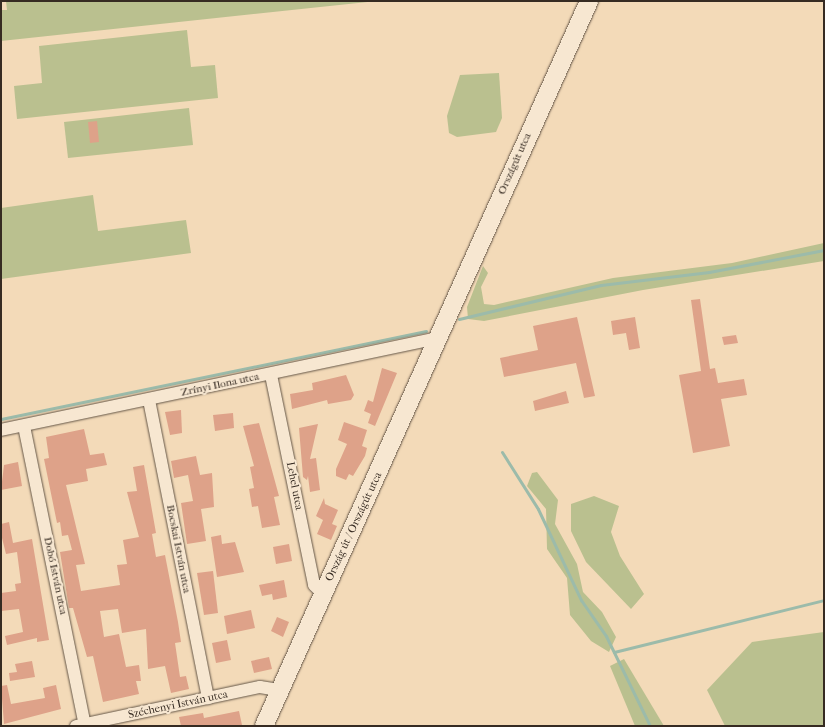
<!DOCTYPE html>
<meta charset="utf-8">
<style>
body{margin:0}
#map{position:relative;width:825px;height:727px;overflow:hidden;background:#f3dab8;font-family:"IM FELL French Canon",serif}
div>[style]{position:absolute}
.green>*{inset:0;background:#bac08f}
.stream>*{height:3px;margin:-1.5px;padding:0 1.5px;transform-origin:1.5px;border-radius:1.5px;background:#9cbbaa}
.building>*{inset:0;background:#dea289}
.roads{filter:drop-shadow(0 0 1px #655748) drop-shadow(0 0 1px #655748)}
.minor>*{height:12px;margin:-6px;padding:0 6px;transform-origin:6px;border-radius:6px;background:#f7e7d1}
.secondary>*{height:18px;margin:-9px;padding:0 9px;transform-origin:9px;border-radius:9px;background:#f7e7d1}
span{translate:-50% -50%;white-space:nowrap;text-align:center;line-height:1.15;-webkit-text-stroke:4px #f7e7d1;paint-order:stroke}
.street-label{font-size:11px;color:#362b22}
.frame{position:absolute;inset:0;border:2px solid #362b22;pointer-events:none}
</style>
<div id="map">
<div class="green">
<i style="clip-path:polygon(6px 1px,377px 1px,1px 41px,1px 10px,7px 10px)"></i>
<i style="clip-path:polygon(187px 30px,191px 67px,215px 65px,218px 98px,17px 119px,14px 86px,42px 83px,39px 46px)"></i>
<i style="clip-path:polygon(499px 73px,502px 118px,496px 132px,457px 137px,449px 133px,447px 116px,460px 75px)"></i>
<i style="clip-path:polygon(189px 108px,193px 145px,68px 158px,64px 122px)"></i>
<i style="clip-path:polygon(93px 195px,98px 231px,186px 220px,191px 253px,1px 279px,1px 208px)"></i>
<i style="clip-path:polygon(824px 243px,824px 261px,643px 290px,484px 321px,468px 319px,467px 307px,483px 266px,488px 273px,481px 287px,484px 304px,494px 305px,613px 278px,732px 263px)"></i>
<i style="clip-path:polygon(537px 472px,558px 500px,555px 524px,577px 564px,583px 592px,602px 612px,616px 637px,609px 652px,591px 641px,570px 615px,567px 578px,547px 549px,546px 509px,527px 486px,532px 473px)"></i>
<i style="clip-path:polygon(594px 496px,619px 506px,611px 532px,620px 556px,644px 594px,631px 609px,586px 562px,571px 531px,571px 504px)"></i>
<i style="clip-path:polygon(824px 632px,824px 726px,725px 726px,707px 690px,752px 642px)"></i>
<i style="clip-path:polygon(624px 659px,664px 726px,635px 726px,610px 666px)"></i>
</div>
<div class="stream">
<i style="left:459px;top:319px;width:146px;rotate:-13.5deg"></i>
<i style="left:601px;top:285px;width:109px;rotate:-6.9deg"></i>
<i style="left:709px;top:272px;width:117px;rotate:-10.8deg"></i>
<i style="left:1px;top:419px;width:434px;rotate:-11.7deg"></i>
<i style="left:502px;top:452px;width:67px;rotate:57.7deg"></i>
<i style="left:538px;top:509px;width:101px;rotate:64.7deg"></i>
<i style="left:581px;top:600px;width:44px;rotate:55.2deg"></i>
<i style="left:606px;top:636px;width:100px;rotate:63.9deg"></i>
<i style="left:614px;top:652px;width:216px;rotate:-13.9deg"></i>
</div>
<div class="building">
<i style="clip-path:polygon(97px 121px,99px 142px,90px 143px,88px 122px)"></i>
<i style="clip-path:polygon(700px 299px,710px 369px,715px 368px,718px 383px,744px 379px,747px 395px,721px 399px,730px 446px,693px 453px,679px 375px,701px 371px,691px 300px)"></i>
<i style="clip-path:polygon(577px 317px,595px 396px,584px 398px,576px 363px,504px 377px,500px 358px,538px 350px,533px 326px)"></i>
<i style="clip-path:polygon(635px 317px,640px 348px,629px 350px,626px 333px,613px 335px,611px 321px)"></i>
<i style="clip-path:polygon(736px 335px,738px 343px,724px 345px,722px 337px)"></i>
<i style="clip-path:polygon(382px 368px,397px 373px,375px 426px,368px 423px,371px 414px,364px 411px,368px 400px,373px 402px)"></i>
<i style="clip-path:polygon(346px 375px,354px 395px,351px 400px,328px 404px,327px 400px,292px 409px,290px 394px,313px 390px,312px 383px)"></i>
<i style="clip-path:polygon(566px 391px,569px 403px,535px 411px,533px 401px)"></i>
<i style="clip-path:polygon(181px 410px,182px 433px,170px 435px,165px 412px)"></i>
<i style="clip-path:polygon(233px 413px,234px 428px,215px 431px,213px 415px)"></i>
<i style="clip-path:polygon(344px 422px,367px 430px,362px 446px,367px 448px,365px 456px,353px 476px,349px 474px,346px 480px,336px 476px,336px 469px,347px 444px,338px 440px)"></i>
<i style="clip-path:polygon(259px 423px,279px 496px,274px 497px,280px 525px,262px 528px,258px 506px,252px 507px,249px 489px,254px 488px,250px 467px,254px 466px,243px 426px)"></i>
<i style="clip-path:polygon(318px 424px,310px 459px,316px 458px,320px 490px,310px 492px,308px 476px,307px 480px,303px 477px,299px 428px)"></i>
<i style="clip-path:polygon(84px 429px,90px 455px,104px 453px,107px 465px,86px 469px,88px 481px,66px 485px,85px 564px,76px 565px,81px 591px,120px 585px,117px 565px,127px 564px,123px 540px,139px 537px,127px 492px,137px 491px,133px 467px,144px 465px,156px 533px,152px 534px,156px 557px,165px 555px,178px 622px,181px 642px,175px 643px,180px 677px,186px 676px,189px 689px,171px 693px,165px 666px,148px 669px,146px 629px,122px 633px,118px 609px,100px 611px,104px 637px,119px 634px,126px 667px,139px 665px,141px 681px,136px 681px,139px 694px,103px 702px,93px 656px,87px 657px,73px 608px,69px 608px,60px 552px,72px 550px,68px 535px,62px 536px,60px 522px,57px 523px,44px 459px,49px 458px,46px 437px)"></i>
<i style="clip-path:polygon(196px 456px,200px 475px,212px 473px,214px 507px,201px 509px,206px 541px,187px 544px,181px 503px,193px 501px,188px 475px,174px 478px,171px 461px)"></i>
<i style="clip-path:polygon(18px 462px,22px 486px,1px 490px,4px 465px)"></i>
<i style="clip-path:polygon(324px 498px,325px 504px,338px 510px,332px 524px,337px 526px,331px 540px,317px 534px,323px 520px,316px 516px)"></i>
<i style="clip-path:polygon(9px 522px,13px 543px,32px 539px,49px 640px,37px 642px,37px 638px,7px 645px,5px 636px,23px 632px,19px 609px,1px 611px,1px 593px,16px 591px,15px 584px,21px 583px,17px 552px,6px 554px,1px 534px,1px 524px)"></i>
<i style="clip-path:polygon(221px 535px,222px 544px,235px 542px,244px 572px,217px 577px,211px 537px)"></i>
<i style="clip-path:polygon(289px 544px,292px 561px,276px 564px,273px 547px)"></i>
<i style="clip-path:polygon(213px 571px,218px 613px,204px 615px,197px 573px)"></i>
<i style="clip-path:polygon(284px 580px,287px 597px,273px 600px,272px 594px,262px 596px,259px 585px)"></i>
<i style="clip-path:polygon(251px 610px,255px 628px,227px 634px,224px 616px)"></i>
<i style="clip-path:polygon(277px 617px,289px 622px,283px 637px,271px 631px)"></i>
<i style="clip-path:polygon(227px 640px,231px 660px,216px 663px,212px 643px)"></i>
<i style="clip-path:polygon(269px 657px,272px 669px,254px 673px,251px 661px)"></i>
<i style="clip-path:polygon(32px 661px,35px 677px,10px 681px,9px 673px,17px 672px,15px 664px)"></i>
<i style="clip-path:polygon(7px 685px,11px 704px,45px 698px,43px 688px,56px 685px,61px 709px,4px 724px,1px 686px)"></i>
<i style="clip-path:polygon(239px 711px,242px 725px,234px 726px,181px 726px,179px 717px,203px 713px,204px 718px)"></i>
</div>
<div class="roads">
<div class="minor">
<i style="left:271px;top:375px;width:214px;rotate:78.4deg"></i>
<i style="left:314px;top:585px;width:13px;rotate:45deg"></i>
<i style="left:149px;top:400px;width:304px;rotate:78.8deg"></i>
<i style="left:24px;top:426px;width:306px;rotate:78.5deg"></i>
<i style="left:1px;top:430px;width:446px;rotate:-11.9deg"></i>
<i style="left:76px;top:726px;width:188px;rotate:-12deg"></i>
<i style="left:260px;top:687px;width:19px;rotate:9deg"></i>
</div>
<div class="secondary">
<i style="left:264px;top:726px;width:795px;rotate:-65.85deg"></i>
</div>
</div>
<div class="street-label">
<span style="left:515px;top:164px;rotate:-66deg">Országút utca</span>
<span style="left:220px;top:385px;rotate:-12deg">Zrínyi Ilona utca</span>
<span style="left:294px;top:486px;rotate:79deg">Lehel utca</span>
<span style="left:354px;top:527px;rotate:-65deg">Ország út / Országút utca</span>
<span style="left:178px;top:549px;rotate:79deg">Bocskai István utca</span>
<span style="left:55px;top:576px;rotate:78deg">Dobó István utca</span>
<span style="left:178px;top:705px;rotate:-12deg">Széchenyi István utca</span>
</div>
<div class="frame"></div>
</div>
